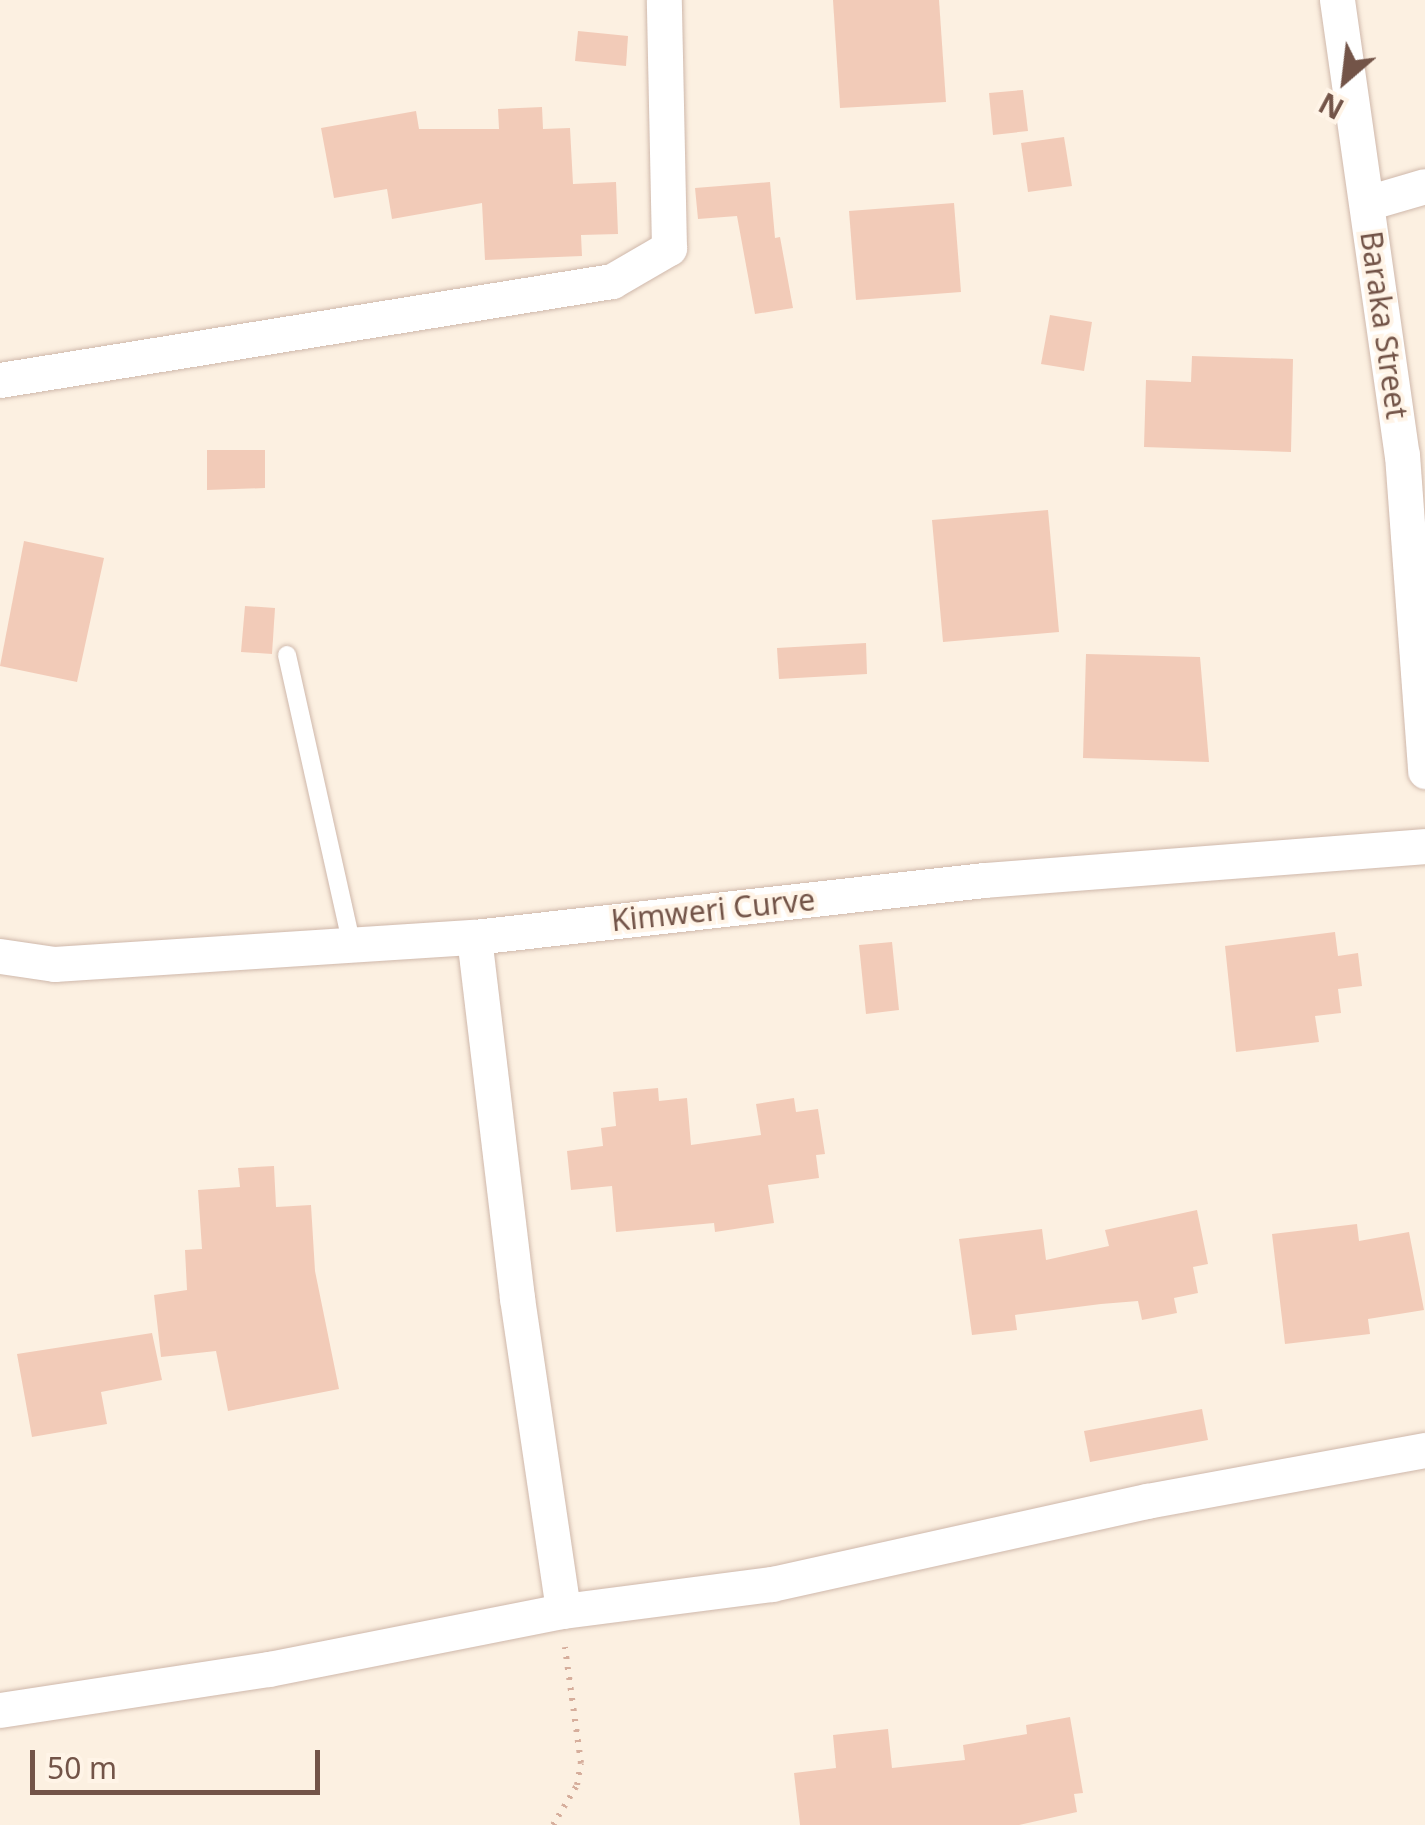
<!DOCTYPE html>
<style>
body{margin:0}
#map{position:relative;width:1425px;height:1825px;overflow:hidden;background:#fcf0e1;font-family:"Noto Sans",sans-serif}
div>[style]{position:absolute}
.building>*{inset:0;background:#f2cbb8}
.path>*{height:6px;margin-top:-3px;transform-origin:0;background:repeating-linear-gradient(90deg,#d6ae9c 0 2.5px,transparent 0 10.5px)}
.roads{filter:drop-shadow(0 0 2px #cfb8ab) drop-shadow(0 0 2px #cfb8ab)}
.lane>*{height:18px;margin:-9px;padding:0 9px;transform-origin:9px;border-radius:9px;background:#fff}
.street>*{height:35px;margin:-17.5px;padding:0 17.5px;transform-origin:17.5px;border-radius:17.5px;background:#fff}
span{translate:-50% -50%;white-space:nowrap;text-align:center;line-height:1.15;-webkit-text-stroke:8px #fff4e7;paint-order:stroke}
.street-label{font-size:30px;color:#735448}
.north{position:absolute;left:1295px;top:30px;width:100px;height:100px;-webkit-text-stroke:8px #fff4e7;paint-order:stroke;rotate:208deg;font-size:28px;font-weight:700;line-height:40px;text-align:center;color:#735448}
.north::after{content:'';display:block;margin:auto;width:35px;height:45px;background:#735448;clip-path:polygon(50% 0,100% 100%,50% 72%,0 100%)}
.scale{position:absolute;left:30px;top:1750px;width:290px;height:45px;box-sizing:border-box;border:5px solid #735448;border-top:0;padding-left:12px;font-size:30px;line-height:35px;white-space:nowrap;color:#735448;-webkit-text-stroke:8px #fff4e7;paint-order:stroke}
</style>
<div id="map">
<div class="building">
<i style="clip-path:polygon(833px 0,939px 0,946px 102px,840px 108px)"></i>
<i style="clip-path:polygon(578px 31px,628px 36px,626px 66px,575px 61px)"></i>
<i style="clip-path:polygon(1023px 90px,1028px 131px,993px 135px,989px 93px)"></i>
<i style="clip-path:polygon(542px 107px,543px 129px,570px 128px,573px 184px,616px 182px,618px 234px,581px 235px,582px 256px,485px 260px,482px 203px,392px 219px,387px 189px,334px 198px,321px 128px,416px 111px,419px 129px,499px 129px,498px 109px)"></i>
<i style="clip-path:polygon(1064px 137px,1072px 186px,1028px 192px,1021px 143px)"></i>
<i style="clip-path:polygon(770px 182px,775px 238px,780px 237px,793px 308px,755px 314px,737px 216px,698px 219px,695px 188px)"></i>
<i style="clip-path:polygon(954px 203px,961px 292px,856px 300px,849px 211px)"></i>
<i style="clip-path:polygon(1050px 315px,1092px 322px,1084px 371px,1041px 364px)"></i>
<i style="clip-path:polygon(1192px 356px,1293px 359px,1291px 452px,1144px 447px,1146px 380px,1191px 382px)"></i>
<i style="clip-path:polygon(207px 450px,265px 450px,265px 488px,207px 490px)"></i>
<i style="clip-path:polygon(1048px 510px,1059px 632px,943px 642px,932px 520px)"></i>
<i style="clip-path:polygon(24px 541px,104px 558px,77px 682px,0 666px)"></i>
<i style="clip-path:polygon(245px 606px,275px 608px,272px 654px,241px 652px)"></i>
<i style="clip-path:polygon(866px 643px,867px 674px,779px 679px,777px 648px)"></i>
<i style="clip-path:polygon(1086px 654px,1200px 657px,1209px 762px,1083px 758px)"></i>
<i style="clip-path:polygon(1335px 932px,1338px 956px,1358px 953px,1362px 986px,1338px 989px,1341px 1013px,1315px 1016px,1319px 1042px,1236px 1052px,1225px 946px)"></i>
<i style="clip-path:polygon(892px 942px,899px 1010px,866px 1014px,859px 945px)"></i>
<i style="clip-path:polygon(658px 1088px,659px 1101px,687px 1098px,691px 1145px,761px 1135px,756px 1104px,794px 1098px,796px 1112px,818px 1109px,825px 1154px,816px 1155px,819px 1178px,768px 1185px,774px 1223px,715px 1232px,714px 1223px,616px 1232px,612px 1186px,571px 1190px,567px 1151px,603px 1146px,601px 1128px,616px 1126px,613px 1092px)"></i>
<i style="clip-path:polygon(274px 1166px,276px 1207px,311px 1205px,315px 1271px,339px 1389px,228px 1411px,216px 1351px,161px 1357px,154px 1295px,187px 1290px,185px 1250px,202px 1249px,198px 1190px,240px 1187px,238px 1168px)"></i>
<i style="clip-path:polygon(1197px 1210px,1208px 1264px,1193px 1267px,1198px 1293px,1174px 1298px,1177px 1313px,1142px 1320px,1138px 1301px,1101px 1304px,1015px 1315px,1017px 1330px,972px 1335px,959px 1239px,1042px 1229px,1046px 1260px,1109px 1246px,1105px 1230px)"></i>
<i style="clip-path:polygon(1357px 1224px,1359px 1241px,1409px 1232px,1424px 1310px,1368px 1319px,1370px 1334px,1285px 1344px,1272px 1234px)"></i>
<i style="clip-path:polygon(152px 1333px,162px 1380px,101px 1392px,107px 1424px,32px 1437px,17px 1354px)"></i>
<i style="clip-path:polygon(1202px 1409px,1208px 1440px,1090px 1462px,1084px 1431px)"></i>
<i style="clip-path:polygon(1070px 1717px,1083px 1793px,1074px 1794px,1077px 1812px,1019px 1825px,800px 1825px,794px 1773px,836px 1768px,833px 1735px,888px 1729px,892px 1768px,965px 1760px,963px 1745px,1027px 1734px,1026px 1725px)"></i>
</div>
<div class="path">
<i style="left:553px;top:1825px;width:47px;rotate:-59deg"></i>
<i style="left:577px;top:1785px;width:22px;rotate:-80deg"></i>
<i style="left:581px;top:1763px;width:117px;rotate:-97.9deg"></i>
</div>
<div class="roads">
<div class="lane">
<i style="left:287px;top:655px;width:297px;rotate:77.4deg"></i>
</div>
<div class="street">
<i style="left:1337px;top:0;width:460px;rotate:81.9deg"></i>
<i style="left:1402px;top:455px;width:317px;rotate:85.8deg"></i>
<i style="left:1367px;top:203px;width:60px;rotate:-16.3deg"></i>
<i style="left:0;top:380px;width:620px;rotate:-9.19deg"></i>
<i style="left:612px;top:281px;width:66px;rotate:-30.1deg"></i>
<i style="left:669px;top:248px;width:248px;rotate:-91.2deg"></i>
<i style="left:474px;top:937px;width:364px;rotate:83.2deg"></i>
<i style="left:517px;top:1298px;width:316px;rotate:81.6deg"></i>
<i style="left:0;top:956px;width:55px;rotate:8.4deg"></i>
<i style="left:54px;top:964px;width:421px;rotate:-3.7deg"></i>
<i style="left:474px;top:937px;width:513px;rotate:-6.38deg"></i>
<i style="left:984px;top:880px;width:442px;rotate:-4.4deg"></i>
<i style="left:0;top:1710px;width:272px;rotate:-8.7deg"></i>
<i style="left:269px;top:1669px;width:300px;rotate:-11.2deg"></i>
<i style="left:563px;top:1611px;width:211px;rotate:-7.4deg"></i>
<i style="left:772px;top:1584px;width:384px;rotate:-12.5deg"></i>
<i style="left:1147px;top:1501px;width:283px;rotate:-10.4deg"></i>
</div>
</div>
<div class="street-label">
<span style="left:1384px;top:325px;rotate:82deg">Baraka Street</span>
<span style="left:713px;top:910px;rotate:-6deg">Kimweri Curve</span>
</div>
<div class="north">N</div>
<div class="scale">50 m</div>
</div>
